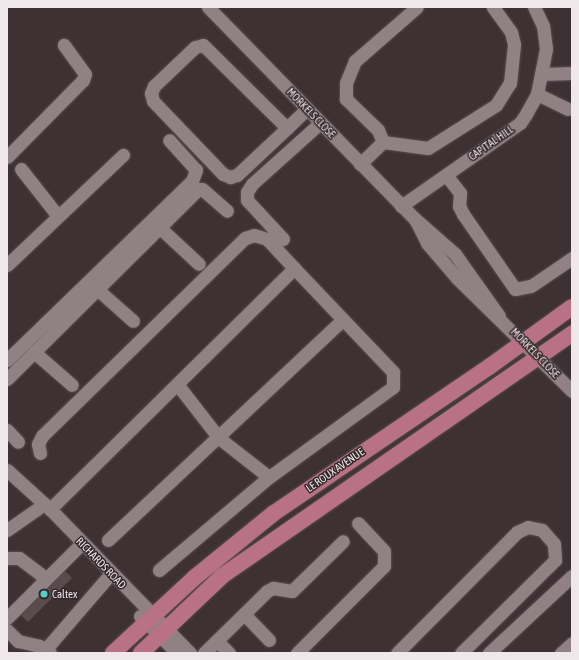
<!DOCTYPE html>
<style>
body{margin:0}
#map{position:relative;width:579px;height:660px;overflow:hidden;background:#3d3134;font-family:"Asap Condensed",sans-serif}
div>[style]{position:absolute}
.building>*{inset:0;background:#594c4f}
.roads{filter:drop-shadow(0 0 1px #594f51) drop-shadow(0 0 1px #594f51)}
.minor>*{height:13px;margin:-6.5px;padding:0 6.5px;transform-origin:6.5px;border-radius:6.5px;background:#8f8184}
.major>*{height:16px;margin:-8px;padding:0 8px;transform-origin:8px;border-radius:8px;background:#b97186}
.dots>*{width:11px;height:11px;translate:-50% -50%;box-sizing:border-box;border:2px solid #33272a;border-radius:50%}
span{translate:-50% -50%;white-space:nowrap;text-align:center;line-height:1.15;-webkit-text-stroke:3px #33272a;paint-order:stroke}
.street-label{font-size:11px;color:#efe7e9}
.poi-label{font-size:11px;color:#efe7e9}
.left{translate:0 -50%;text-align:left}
.frame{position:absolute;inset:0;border:8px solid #efe7e9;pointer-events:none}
</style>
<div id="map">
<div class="building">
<i style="clip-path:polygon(65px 571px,72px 578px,28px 622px,21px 615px)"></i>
</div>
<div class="roads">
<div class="minor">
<i style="left:208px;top:7px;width:296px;rotate:45.7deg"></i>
<i style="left:415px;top:219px;width:53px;rotate:41.2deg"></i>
<i style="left:455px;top:254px;width:76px;rotate:54.6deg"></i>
<i style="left:543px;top:74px;width:29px;rotate:-2deg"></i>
<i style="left:537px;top:94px;width:34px;rotate:26deg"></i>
<i style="left:287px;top:128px;width:118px;rotate:-135.3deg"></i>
<i style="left:203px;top:45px;width:8px;rotate:166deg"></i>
<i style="left:195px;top:47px;width:57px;rotate:136.4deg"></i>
<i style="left:154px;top:86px;width:8px;rotate:113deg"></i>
<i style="left:151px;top:93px;width:8px;rotate:76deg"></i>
<i style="left:153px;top:101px;width:101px;rotate:46.2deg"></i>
<i style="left:223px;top:174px;width:8px;rotate:23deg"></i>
<i style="left:230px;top:177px;width:7px;rotate:-16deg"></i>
<i style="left:237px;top:175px;width:69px;rotate:-43.2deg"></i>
<i style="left:287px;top:128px;width:28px;rotate:-44deg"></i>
<i style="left:383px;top:142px;width:45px;rotate:7.6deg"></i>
<i style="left:428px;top:148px;width:80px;rotate:-32.3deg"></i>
<i style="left:496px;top:105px;width:26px;rotate:-58deg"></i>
<i style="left:510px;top:83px;width:39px;rotate:-84deg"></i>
<i style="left:514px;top:44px;width:12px;rotate:-104deg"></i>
<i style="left:511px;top:32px;width:31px;rotate:-126deg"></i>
<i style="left:7px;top:157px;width:108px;rotate:-45.4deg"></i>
<i style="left:83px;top:80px;width:6px;rotate:-72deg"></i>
<i style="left:85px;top:74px;width:36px;rotate:-126deg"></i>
<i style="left:360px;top:164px;width:32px;rotate:-44deg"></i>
<i style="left:383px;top:142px;width:13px;rotate:-113deg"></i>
<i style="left:378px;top:130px;width:45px;rotate:-135.9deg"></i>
<i style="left:346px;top:99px;width:16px;rotate:-90deg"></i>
<i style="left:346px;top:83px;width:24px;rotate:-68deg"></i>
<i style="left:355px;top:61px;width:82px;rotate:-41.1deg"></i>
<i style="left:21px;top:169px;width:60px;rotate:51.8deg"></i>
<i style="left:446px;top:175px;width:23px;rotate:52deg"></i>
<i style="left:460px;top:193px;width:13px;rotate:94deg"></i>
<i style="left:459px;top:206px;width:9px;rotate:63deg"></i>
<i style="left:463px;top:214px;width:91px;rotate:55.3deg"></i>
<i style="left:515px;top:289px;width:16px;rotate:-11deg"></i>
<i style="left:531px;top:286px;width:50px;rotate:-34.3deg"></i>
<i style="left:401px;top:206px;width:145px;rotate:-34.9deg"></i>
<i style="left:520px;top:123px;width:11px;rotate:-56deg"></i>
<i style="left:526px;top:114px;width:23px;rotate:-61deg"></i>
<i style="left:537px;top:94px;width:46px;rotate:-78.7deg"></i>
<i style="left:546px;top:49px;width:23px;rotate:-97deg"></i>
<i style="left:543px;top:26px;width:21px;rotate:-115deg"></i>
<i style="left:415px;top:219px;width:27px;rotate:63deg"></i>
<i style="left:427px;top:243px;width:46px;rotate:49.4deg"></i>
<i style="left:457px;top:278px;width:161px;rotate:44.5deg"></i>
<i style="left:159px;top:227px;width:54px;rotate:42.8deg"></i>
<i style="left:283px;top:239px;width:53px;rotate:-132.7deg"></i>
<i style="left:247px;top:200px;width:8px;rotate:-90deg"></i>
<i style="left:247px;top:192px;width:9px;rotate:-58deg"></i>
<i style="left:252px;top:184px;width:91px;rotate:-41.9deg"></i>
<i style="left:7px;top:265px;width:160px;rotate:-43.5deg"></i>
<i style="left:97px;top:289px;width:48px;rotate:41.6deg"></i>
<i style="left:34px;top:352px;width:50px;rotate:41deg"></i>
<i style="left:7px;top:360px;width:257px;rotate:-44.1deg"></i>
<i style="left:192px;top:181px;width:12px;rotate:-70deg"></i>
<i style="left:196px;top:170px;width:40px;rotate:-132deg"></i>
<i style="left:7px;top:379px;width:269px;rotate:-44.8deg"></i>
<i style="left:198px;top:189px;width:4px"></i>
<i style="left:202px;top:189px;width:33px;rotate:41deg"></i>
<i style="left:177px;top:384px;width:68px;rotate:52.1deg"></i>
<i style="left:219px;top:438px;width:63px;rotate:38deg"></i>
<i style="left:7px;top:430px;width:16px;rotate:47deg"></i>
<i style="left:40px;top:453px;width:9px;rotate:-103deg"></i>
<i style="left:38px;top:444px;width:9px;rotate:-63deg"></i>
<i style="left:42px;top:436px;width:284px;rotate:-44.3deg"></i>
<i style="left:245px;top:238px;width:9px;rotate:-18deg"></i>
<i style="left:254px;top:235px;width:14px;rotate:17deg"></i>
<i style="left:267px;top:239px;width:40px;rotate:47deg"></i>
<i style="left:7px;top:470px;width:58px;rotate:42.2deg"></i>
<i style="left:50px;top:509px;width:201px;rotate:45.8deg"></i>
<i style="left:50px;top:509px;width:343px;rotate:-44.6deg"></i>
<i style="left:294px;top:268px;width:144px;rotate:46.4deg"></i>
<i style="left:393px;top:372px;width:15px;rotate:90deg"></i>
<i style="left:393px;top:387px;width:153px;rotate:144deg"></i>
<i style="left:269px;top:477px;width:144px;rotate:139.8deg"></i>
<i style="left:7px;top:530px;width:38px;rotate:-35deg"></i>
<i style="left:108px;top:540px;width:321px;rotate:-43.2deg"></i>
<i style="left:7px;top:558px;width:12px"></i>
<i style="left:19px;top:558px;width:34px;rotate:37deg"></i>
<i style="left:244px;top:614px;width:36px;rotate:46deg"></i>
<i style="left:140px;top:616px;width:52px;rotate:45deg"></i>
<i style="left:7px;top:618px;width:106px;rotate:-45deg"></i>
<i style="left:7px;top:630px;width:16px;rotate:45deg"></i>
<i style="left:18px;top:641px;width:22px;rotate:13deg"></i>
<i style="left:39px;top:646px;width:13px;rotate:32deg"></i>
<i style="left:217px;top:641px;width:17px;rotate:45deg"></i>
<i style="left:45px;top:650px;width:94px;rotate:-49.3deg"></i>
<i style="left:204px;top:653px;width:88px;rotate:-44.5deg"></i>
<i style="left:267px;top:591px;width:7px;rotate:-27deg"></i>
<i style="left:273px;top:588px;width:19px;rotate:9deg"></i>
<i style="left:292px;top:591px;width:71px;rotate:-44.4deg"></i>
<i style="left:297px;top:653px;width:123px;rotate:-45deg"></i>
<i style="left:384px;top:566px;width:15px;rotate:-90deg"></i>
<i style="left:384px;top:551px;width:38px;rotate:-133deg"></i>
<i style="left:397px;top:653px;width:170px;rotate:-45.2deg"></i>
<i style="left:517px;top:532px;width:12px;rotate:-24deg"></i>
<i style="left:528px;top:527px;width:14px;rotate:12deg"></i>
<i style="left:542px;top:530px;width:18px;rotate:49deg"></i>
<i style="left:554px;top:544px;width:16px;rotate:86deg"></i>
<i style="left:555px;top:560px;width:132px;rotate:135.3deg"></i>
<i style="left:489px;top:653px;width:113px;rotate:-42.9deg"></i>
<i style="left:561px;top:653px;width:15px;rotate:-42deg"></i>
</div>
<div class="major">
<i style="left:113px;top:653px;width:110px;rotate:-42.8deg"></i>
<i style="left:194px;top:578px;width:103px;rotate:-39.1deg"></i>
<i style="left:274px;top:513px;width:260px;rotate:-34.2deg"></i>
<i style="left:489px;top:367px;width:102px;rotate:-35.9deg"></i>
<i style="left:141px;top:653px;width:112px;rotate:-43.5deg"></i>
<i style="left:222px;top:576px;width:426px;rotate:-34.7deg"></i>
</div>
</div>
<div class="dots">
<i style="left:44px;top:594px;background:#55cec6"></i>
</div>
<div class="street-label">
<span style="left:311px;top:113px;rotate:46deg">MORKELS CLOSE</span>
<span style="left:491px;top:143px;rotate:-35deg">CAPITAL HILL</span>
<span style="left:535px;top:353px;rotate:46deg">MORKELS CLOSE</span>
<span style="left:335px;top:470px;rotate:-35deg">LE ROUX AVENUE</span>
<span style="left:101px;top:563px;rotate:46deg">RICHARDS ROAD</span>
</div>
<div class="poi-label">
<span class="left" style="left:52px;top:594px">Caltex</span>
</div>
<div class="frame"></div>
</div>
